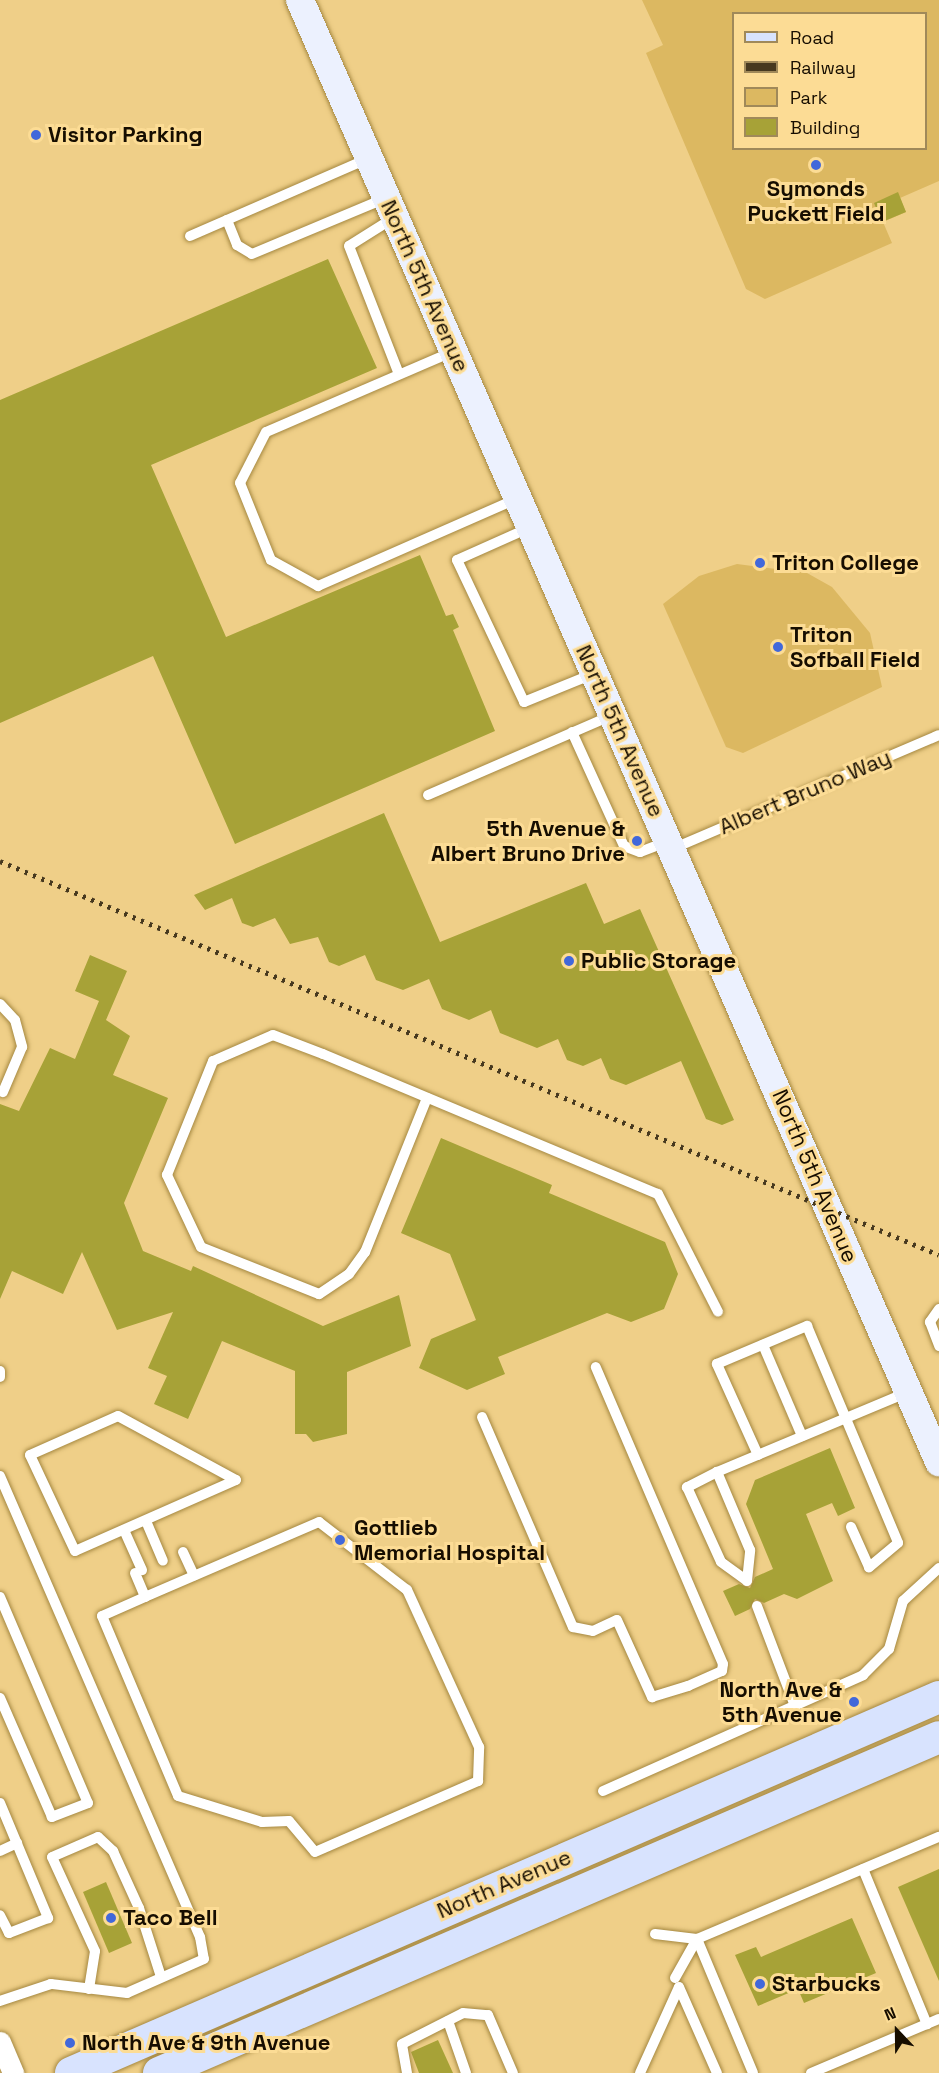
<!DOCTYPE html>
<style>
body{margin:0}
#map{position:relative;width:939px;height:2073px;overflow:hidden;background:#efcf88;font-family:"Space Grotesk",sans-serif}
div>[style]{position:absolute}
.green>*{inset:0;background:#dcb861}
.building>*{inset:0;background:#a7a237}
.roads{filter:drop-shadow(0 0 2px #a58841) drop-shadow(0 0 2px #a58841)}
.lane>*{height:10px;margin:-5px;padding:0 5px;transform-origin:5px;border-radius:5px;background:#fff}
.street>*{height:21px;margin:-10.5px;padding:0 10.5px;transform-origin:10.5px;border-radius:10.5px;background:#fff}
.secondary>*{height:28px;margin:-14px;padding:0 14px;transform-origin:14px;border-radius:14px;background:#ecf1fe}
.primary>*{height:32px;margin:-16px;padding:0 16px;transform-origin:16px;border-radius:16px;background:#d8e3fe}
.rail>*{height:4.5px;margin-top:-2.25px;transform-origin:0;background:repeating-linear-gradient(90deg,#47391f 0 3px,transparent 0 9px)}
.dots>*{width:16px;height:16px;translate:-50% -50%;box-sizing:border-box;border:3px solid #fcdc95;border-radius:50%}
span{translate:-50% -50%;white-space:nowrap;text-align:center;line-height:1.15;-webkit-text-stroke:6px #fcdc95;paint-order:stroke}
.poi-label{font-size:22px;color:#160d00;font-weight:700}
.left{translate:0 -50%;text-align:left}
.right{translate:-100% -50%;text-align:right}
.street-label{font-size:22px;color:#160d00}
.legend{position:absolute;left:732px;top:12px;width:195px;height:138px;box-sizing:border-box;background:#fcdc95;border:2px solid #a08959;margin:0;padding:8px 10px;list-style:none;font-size:18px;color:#160d00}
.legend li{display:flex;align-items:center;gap:12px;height:30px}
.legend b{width:30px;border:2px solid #a08959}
.north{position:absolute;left:867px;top:2001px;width:60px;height:60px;-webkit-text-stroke:4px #fcdc95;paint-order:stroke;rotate:338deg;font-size:16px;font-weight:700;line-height:24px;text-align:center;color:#160d00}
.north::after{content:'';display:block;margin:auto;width:21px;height:27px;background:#160d00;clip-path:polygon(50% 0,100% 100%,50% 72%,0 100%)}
</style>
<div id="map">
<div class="green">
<i style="clip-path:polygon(evenodd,642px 0,939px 0,939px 181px,900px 198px,906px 212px,883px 222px,892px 243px,765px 299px,746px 289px,646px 53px,663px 45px,642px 0,734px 14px,926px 14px,926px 148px,734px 148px,734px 14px)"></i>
<i style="clip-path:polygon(737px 564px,807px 573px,832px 587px,870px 633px,882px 687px,743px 753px,726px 747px,663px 604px,699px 576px)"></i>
</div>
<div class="building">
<i style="clip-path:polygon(898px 192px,906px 212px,882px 222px,874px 203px)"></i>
<i style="clip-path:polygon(328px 259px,377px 368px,151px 465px,226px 637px,420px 555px,446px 616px,453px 614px,459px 627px,453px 630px,495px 731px,235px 844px,153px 656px,0 723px,0 400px)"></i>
<i style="clip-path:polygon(384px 813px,440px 942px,586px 883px,604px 924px,640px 909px,734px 1120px,722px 1125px,706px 1119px,681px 1061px,626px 1085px,610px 1079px,601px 1058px,583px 1066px,567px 1060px,558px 1039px,537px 1048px,500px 1033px,491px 1010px,469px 1020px,442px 1009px,429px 979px,403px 990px,376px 980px,365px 955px,339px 966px,329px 962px,318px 937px,290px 944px,275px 918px,253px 927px,242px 923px,232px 898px,205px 910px,194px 895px)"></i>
<i style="clip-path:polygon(90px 955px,127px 971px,106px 1020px,130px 1036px,113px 1075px,168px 1098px,124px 1203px,143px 1251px,191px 1271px,193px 1266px,323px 1326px,399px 1295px,411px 1346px,347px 1372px,347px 1434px,313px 1442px,306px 1434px,295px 1434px,295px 1371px,222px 1341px,188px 1419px,154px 1404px,167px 1376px,148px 1368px,173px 1312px,117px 1330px,82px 1252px,63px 1294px,12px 1271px,0 1299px,0 1104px,19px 1111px,50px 1048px,75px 1059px,99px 1001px,75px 991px)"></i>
<i style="clip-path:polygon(441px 1138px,552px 1185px,549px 1193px,665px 1242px,678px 1274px,664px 1309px,631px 1322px,607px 1313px,498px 1357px,505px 1374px,467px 1390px,419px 1368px,431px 1339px,476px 1320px,450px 1254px,401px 1233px)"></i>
<i style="clip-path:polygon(830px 1448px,855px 1508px,838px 1516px,832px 1503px,806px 1514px,833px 1581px,797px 1599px,784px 1594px,764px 1603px,755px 1599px,750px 1609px,735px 1616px,723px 1591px,739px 1584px,750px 1588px,755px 1577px,773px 1569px,746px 1504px,755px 1480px)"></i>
<i style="clip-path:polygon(939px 1869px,939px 1981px,898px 1887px)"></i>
<i style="clip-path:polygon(106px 1882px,132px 1943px,109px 1953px,83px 1892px)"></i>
<i style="clip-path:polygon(852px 1918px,876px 1973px,804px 2003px,798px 1989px,758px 2006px,735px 1955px,756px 1947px,761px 1957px)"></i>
<i style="clip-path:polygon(438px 2040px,453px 2073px,419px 2073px,411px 2052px)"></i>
</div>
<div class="roads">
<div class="lane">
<i style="left:395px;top:217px;width:54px;rotate:147.8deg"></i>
<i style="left:349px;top:246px;width:137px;rotate:68.7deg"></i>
<i style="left:227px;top:220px;width:27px;rotate:68deg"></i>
<i style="left:237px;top:245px;width:17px;rotate:31deg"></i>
<i style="left:252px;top:254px;width:145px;rotate:-22.7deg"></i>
<i style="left:190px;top:236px;width:195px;rotate:-23.5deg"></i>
<i style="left:452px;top:352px;width:202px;rotate:156.7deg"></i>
<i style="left:266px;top:432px;width:57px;rotate:117deg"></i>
<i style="left:240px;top:483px;width:83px;rotate:68.1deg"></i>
<i style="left:271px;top:560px;width:54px;rotate:29deg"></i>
<i style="left:318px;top:586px;width:219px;rotate:-23.7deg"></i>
<i style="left:531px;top:527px;width:81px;rotate:156deg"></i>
<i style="left:457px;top:560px;width:157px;rotate:64.7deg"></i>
<i style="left:524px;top:702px;width:74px;rotate:-22.1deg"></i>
<i style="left:572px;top:732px;width:125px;rotate:65.5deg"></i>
<i style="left:624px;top:846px;width:17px;rotate:21deg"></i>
<i style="left:640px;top:852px;width:28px;rotate:-21deg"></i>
<i style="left:428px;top:795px;width:202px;rotate:-23.4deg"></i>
<i style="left:672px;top:849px;width:290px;rotate:-23.1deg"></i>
<i style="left:0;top:1004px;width:22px;rotate:47deg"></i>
<i style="left:15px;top:1020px;width:28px;rotate:75deg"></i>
<i style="left:22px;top:1047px;width:49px;rotate:112.9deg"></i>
<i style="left:427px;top:1098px;width:166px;rotate:111.9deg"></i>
<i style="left:365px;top:1252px;width:27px;rotate:126deg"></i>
<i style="left:349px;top:1274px;width:36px;rotate:146deg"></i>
<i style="left:319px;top:1294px;width:127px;rotate:-158.3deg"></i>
<i style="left:201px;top:1247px;width:80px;rotate:-115.3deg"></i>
<i style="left:167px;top:1175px;width:123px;rotate:-68deg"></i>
<i style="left:213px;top:1061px;width:65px;rotate:-23.4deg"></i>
<i style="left:273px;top:1035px;width:53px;rotate:20.8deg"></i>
<i style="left:323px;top:1054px;width:363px;rotate:22.7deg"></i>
<i style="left:658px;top:1194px;width:132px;rotate:63deg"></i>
<i style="left:939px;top:1309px;width:16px;rotate:125deg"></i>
<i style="left:930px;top:1322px;width:26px;rotate:69deg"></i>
<i style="left:763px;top:1345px;width:99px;rotate:66.8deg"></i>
<i style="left:0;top:1371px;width:6px;rotate:90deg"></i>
<i style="left:118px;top:1416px;width:134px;rotate:28.5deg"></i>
<i style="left:236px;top:1480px;width:176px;rotate:156.2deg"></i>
<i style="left:75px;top:1551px;width:106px;rotate:-115.1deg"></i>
<i style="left:30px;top:1455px;width:96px;rotate:-23.9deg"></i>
<i style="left:482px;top:1417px;width:229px;rotate:66.6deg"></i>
<i style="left:573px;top:1627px;width:20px;rotate:11deg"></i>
<i style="left:593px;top:1631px;width:26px;rotate:-25deg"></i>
<i style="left:617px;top:1620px;width:85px;rotate:65.6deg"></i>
<i style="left:652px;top:1697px;width:38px;rotate:-17deg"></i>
<i style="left:688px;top:1686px;width:37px;rotate:-24deg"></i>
<i style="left:722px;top:1671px;width:7px;rotate:-82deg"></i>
<i style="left:723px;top:1664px;width:323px;rotate:-113.2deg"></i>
<i style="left:758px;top:1455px;width:100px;rotate:-114.3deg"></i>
<i style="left:717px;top:1364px;width:98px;rotate:-22.9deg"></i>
<i style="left:807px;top:1326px;width:235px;rotate:67.2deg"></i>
<i style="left:898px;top:1543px;width:38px;rotate:140deg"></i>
<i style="left:869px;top:1567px;width:44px;rotate:-114.2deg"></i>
<i style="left:717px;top:1472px;width:34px;rotate:153deg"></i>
<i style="left:687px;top:1487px;width:82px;rotate:65.6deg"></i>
<i style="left:721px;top:1562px;width:32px;rotate:36deg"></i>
<i style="left:0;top:1476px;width:503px;rotate:66.55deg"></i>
<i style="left:200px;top:1937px;width:22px;rotate:80deg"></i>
<i style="left:204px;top:1959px;width:84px;rotate:156.2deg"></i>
<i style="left:127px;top:1993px;width:77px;rotate:-173.2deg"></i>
<i style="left:51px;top:1984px;width:54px;rotate:161.6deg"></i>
<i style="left:146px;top:1521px;width:43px;rotate:67deg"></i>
<i style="left:124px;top:1530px;width:44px;rotate:65.8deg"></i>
<i style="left:183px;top:1552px;width:26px;rotate:65deg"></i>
<i style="left:135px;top:1573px;width:26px;rotate:67deg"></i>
<i style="left:145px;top:1597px;width:47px;rotate:156.2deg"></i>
<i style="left:102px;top:1616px;width:195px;rotate:67.1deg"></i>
<i style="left:178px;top:1796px;width:88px;rotate:17.2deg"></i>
<i style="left:262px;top:1822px;width:27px;rotate:-2deg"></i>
<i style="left:289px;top:1821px;width:40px;rotate:50deg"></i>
<i style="left:315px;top:1852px;width:178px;rotate:-23.5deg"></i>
<i style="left:478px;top:1781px;width:34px;rotate:-88deg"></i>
<i style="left:479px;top:1747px;width:173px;rotate:-114.6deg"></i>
<i style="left:407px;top:1590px;width:111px;rotate:-142.3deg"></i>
<i style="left:319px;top:1522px;width:189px;rotate:156.7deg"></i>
<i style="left:747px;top:1581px;width:31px;rotate:-84deg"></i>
<i style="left:750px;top:1550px;width:85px;rotate:-112.9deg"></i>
<i style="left:717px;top:1472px;width:207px;rotate:-22.7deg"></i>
<i style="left:0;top:1597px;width:224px;rotate:66.9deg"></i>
<i style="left:88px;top:1803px;width:39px;rotate:159deg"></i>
<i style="left:52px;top:1817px;width:130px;rotate:-113.6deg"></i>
<i style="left:757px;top:1606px;width:107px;rotate:69.2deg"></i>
<i style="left:603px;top:1791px;width:285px;rotate:-24deg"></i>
<i style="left:863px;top:1675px;width:37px;rotate:-45deg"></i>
<i style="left:889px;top:1649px;width:50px;rotate:-73.7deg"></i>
<i style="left:903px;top:1601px;width:49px;rotate:-42.5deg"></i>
<i style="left:0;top:1803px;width:125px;rotate:67.3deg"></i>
<i style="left:48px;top:1918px;width:42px;rotate:159deg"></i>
<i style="left:9px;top:1933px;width:20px;rotate:-117deg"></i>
<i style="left:0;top:1851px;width:19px;rotate:-25deg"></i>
<i style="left:863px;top:1869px;width:168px;rotate:67.6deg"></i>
<i style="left:927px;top:2024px;width:13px;rotate:-23deg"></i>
<i style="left:655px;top:1934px;width:42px;rotate:6.8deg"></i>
<i style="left:697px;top:1939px;width:263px;rotate:-22.9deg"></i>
<i style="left:697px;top:1939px;width:145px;rotate:67.3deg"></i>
<i style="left:675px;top:1978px;width:45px;rotate:-60.6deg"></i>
<i style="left:679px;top:1987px;width:94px;rotate:66.2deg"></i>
<i style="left:89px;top:1989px;width:38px;rotate:-81deg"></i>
<i style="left:95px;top:1951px;width:103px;rotate:-114.6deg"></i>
<i style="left:52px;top:1857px;width:50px;rotate:-23.5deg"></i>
<i style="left:98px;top:1837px;width:21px;rotate:43deg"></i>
<i style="left:113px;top:1851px;width:63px;rotate:65.5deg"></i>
<i style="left:139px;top:1908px;width:72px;rotate:72.3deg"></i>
<i style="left:448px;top:2021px;width:55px;rotate:70.9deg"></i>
<i style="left:407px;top:2073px;width:29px;rotate:-100deg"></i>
<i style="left:402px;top:2044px;width:68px;rotate:-26.9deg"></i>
<i style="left:463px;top:2013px;width:25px;rotate:5deg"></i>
<i style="left:488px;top:2015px;width:63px;rotate:66.7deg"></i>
<i style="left:640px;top:2073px;width:94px;rotate:-65.6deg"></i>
<i style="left:811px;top:2073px;width:126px;rotate:-22.9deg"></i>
</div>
<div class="street">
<i style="left:0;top:2042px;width:34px;rotate:67deg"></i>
</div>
<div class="secondary">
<i style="left:300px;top:0;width:1596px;rotate:66.39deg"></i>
</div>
<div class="primary">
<i style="left:71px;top:2073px;width:946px;rotate:-23.42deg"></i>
<i style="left:159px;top:2073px;width:849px;rotate:-23.3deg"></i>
</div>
</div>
<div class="rail">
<i style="left:0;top:861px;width:1018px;rotate:22.76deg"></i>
</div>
<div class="dots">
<i style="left:36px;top:135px;background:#4268da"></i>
<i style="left:816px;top:165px;background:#4268da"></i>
<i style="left:760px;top:563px;background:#4268da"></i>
<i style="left:778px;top:647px;background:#4268da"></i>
<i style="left:637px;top:841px;background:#4268da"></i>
<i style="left:569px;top:961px;background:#4268da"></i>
<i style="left:340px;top:1540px;background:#4268da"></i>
<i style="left:854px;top:1702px;background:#4268da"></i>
<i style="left:111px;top:1918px;background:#4268da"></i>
<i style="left:760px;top:1984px;background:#4268da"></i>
<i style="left:70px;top:2043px;background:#4268da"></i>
</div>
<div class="poi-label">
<span class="left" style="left:48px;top:135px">Visitor Parking</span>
<span style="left:816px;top:201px">Symonds<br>Puckett Field</span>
<span class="left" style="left:772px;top:563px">Triton College</span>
<span class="left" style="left:790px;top:647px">Triton<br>Sofball Field</span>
<span class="right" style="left:625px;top:841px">5th Avenue &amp;<br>Albert Bruno Drive</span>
<span class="left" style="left:581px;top:961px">Public Storage</span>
<span class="left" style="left:354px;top:1540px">Gottlieb<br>Memorial Hospital</span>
<span class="right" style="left:842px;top:1702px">North Ave &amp;<br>5th Avenue</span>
<span class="left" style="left:123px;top:1918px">Taco Bell</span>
<span class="left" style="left:772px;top:1984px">Starbucks</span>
<span class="left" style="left:82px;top:2043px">North Ave &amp; 9th Avenue</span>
</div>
<div class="street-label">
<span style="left:425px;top:286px;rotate:66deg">North 5th Avenue</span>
<span style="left:620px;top:731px;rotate:66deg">North 5th Avenue</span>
<span style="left:805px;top:792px;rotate:-23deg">Albert Bruno Way</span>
<span style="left:815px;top:1176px;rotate:67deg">North 5th Avenue</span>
<span style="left:504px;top:1884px;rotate:-23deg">North Avenue</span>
</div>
<ul class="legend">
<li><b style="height:8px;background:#d8e3fe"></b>Road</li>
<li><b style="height:8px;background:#47391f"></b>Railway</li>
<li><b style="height:16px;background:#dcb861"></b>Park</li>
<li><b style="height:16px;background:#a7a237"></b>Building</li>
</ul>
<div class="north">N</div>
</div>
